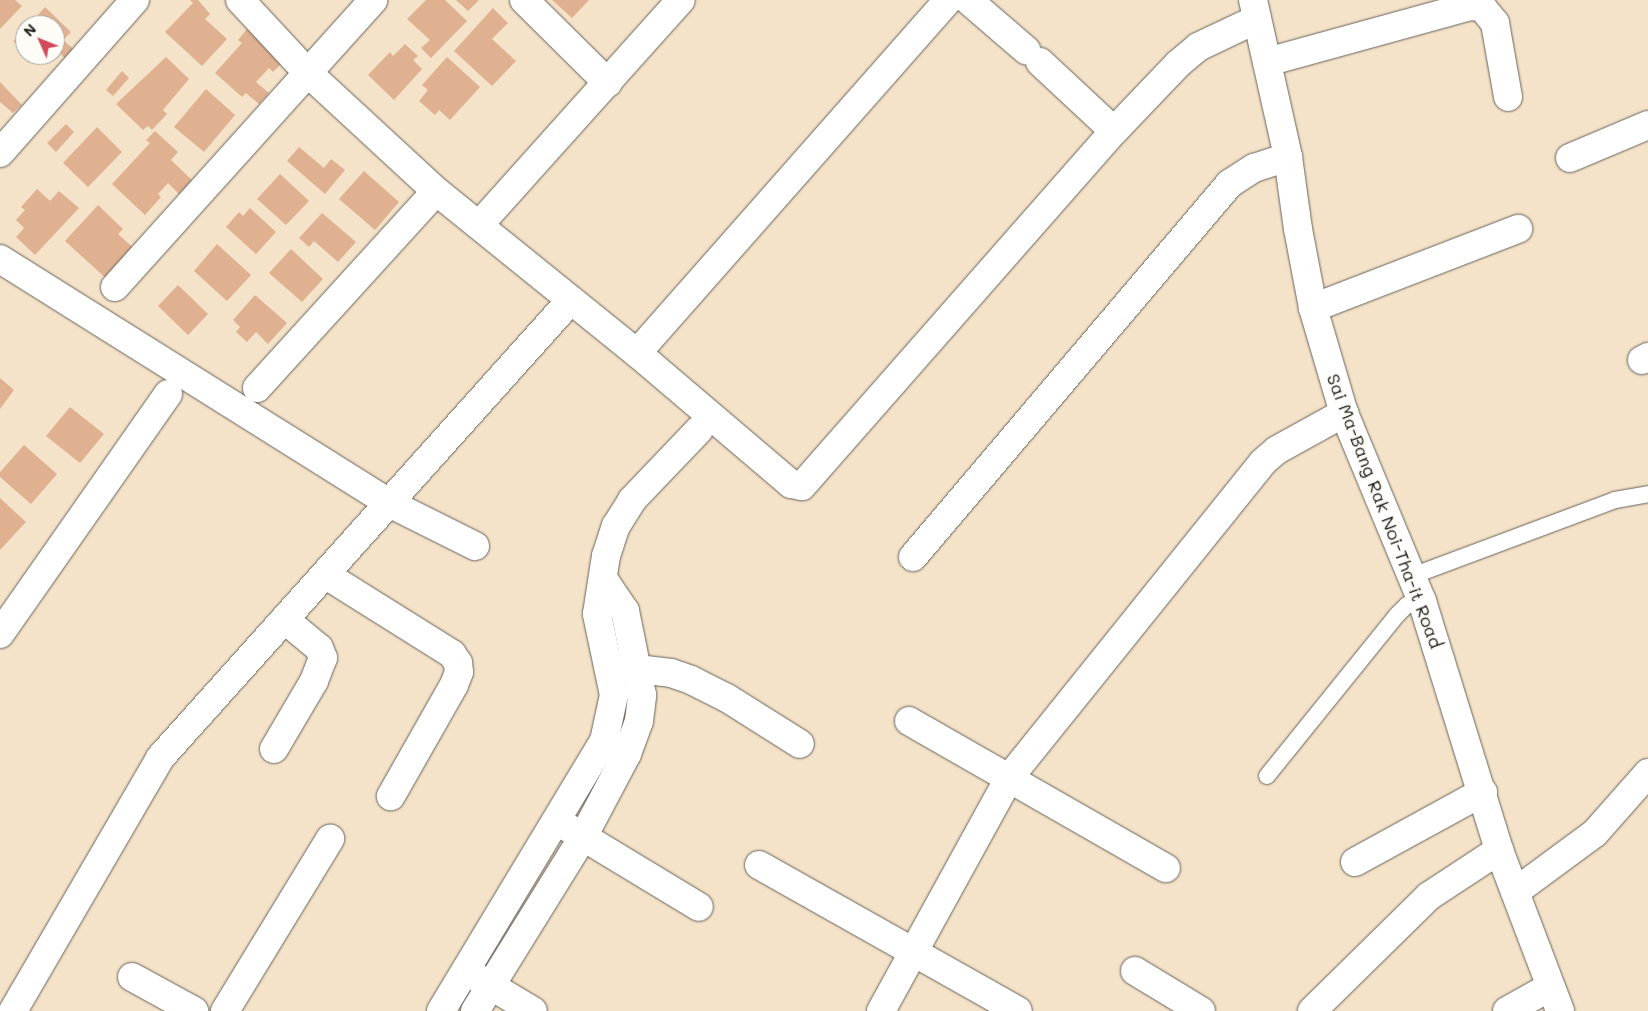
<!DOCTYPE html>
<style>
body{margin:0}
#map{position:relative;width:1648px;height:1011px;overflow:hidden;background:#f4e3c9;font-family:Mali,sans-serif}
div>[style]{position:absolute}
.building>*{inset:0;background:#dfb191}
.roads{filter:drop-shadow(0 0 1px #686259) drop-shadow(0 0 1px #686259)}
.lane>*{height:16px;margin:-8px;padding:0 8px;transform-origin:8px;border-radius:8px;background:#fff}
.street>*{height:28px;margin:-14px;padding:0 14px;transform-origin:14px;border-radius:14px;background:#fff}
.secondary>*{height:28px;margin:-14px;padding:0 14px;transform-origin:14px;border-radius:14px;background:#fff}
span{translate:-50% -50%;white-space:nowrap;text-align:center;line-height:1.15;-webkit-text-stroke:4px #fdfcf7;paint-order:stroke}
.street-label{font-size:18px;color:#1c1c1c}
.north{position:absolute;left:15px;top:15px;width:50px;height:50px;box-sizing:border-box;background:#fdfcf7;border:1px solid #a3a29f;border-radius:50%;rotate:314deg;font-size:14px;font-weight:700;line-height:20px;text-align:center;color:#1c1c1c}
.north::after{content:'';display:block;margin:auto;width:18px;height:22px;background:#d1495b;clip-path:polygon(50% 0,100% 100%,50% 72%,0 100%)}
</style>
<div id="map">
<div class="building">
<i style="clip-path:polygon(0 0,15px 0,22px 6px,0 29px)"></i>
<i style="clip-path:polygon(190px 0,198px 0,210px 14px,205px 19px,227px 39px,202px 66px,165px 32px,193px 3px)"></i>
<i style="clip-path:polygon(426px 0,445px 0,467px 21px,431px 58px,421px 48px,430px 40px,407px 19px)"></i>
<i style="clip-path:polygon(456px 0,479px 0,468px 11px)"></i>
<i style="clip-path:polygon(552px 0,589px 0,572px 18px)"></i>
<i style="clip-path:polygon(45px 7px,71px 32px,63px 40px,77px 52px,68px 61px,55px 49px,55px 25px,29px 25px)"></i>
<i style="clip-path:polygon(493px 8px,508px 23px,492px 39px,516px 61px,492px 86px,454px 51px)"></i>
<i style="clip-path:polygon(25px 29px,25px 52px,13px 41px)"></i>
<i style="clip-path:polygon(247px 29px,283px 62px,273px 72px,269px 68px,256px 82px,269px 93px,259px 104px,246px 93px,242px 97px,215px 73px,242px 43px,238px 40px)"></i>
<i style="clip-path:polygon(405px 44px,418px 56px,413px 60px,422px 69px,394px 100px,368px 75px,390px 52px,393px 56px)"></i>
<i style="clip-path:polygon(28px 55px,49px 55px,39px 65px)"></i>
<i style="clip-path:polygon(166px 57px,189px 79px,163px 110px,167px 114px,152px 130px,148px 126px,143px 130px,116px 104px)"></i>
<i style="clip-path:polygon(447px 57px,480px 87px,450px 120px,439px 110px,435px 115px,419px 101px,428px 90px,422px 85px)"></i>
<i style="clip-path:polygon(122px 71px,129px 78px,113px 96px,106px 90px)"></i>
<i style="clip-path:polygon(0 82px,22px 105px,13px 113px,0 102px)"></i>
<i style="clip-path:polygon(206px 89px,235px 115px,204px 152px,174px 127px)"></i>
<i style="clip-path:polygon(66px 124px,74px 132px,56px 152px,47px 143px)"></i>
<i style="clip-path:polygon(97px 127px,122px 152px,88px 187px,63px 163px)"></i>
<i style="clip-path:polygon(155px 131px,178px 152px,171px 160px,192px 180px,179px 194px,168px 183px,158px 194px,161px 197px,145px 215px,112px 184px,150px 143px,146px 140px)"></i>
<i style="clip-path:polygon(299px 147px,324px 168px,331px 159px,345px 170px,325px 194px,287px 161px)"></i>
<i style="clip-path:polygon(364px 171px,399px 202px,375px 230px,339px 199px)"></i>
<i style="clip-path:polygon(280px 174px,309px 201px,286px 225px,257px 199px)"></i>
<i style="clip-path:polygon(37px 189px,50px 201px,59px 191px,79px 208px,35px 255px,16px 237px,24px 228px,16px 220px,25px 210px,21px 207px)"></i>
<i style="clip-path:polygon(98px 205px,123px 229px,118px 234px,137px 251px,109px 281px,65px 241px)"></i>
<i style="clip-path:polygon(250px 208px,276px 232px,256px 254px,226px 227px,239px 212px,243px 216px)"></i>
<i style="clip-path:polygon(322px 213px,356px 242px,338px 262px,314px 241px,309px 247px,299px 238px)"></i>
<i style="clip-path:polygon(217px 244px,251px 275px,227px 301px,194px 271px)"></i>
<i style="clip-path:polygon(291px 249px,323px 279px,302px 302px,269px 273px)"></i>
<i style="clip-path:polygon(178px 285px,208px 314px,188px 335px,158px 306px)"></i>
<i style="clip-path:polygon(255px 295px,287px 323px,268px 344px,256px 332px,247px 342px,236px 332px,240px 327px,233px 320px)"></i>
<i style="clip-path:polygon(0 378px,14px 390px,0 409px)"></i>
<i style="clip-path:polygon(70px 407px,104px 434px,80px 463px,46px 436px)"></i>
<i style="clip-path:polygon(24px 445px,57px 474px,31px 504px,0 477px,0 472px)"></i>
<i style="clip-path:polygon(0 498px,26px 522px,0 550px)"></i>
</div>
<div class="roads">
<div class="lane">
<i style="left:1412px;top:576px;width:217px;rotate:-20.5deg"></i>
<i style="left:1615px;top:500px;width:34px;rotate:-10deg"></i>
<i style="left:1267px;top:776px;width:207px;rotate:-51.1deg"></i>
<i style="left:1397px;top:615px;width:14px;rotate:-45deg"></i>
<i style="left:1407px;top:605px;width:16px;rotate:-15deg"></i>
</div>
<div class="street">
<i style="left:240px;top:0;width:98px;rotate:47.1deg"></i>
<i style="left:307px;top:72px;width:176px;rotate:42.7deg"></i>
<i style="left:436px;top:191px;width:258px;rotate:38.9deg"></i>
<i style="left:637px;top:353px;width:202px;rotate:40.4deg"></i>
<i style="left:791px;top:484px;width:11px;rotate:10deg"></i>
<i style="left:802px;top:486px;width:473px;rotate:-48.7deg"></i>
<i style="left:1114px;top:131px;width:93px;rotate:-46.3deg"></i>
<i style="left:1178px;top:64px;width:26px;rotate:-40deg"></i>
<i style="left:1198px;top:47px;width:65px;rotate:-25.4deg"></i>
<i style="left:524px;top:0;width:118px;rotate:44.7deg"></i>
<i style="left:968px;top:0;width:77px;rotate:40.8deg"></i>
<i style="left:1040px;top:62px;width:101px;rotate:43deg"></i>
<i style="left:1267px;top:62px;width:211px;rotate:-15.4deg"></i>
<i style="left:1470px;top:6px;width:12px;rotate:5deg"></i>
<i style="left:1482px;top:7px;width:21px;rotate:51deg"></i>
<i style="left:1495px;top:23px;width:75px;rotate:80deg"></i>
<i style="left:0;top:153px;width:204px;rotate:-48.6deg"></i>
<i style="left:1570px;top:158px;width:85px;rotate:-22.9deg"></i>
<i style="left:479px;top:225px;width:302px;rotate:-48.1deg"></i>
<i style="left:0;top:259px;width:461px;rotate:32.1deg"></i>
<i style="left:391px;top:504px;width:94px;rotate:26.6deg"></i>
<i style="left:115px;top:287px;width:386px;rotate:-48deg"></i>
<i style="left:1313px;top:308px;width:220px;rotate:-21.1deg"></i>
<i style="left:637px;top:353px;width:470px;rotate:-48.6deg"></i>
<i style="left:1642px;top:360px;width:7px;rotate:-27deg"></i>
<i style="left:257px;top:388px;width:266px;rotate:-47.7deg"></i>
<i style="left:913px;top:557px;width:489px;rotate:-49.7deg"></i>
<i style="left:1229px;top:184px;width:30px;rotate:-33deg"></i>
<i style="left:1254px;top:168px;width:36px;rotate:-18deg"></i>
<i style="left:326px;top:575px;width:149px;rotate:32.1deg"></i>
<i style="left:452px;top:654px;width:11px;rotate:56deg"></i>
<i style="left:458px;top:663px;width:9px;rotate:84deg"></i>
<i style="left:459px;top:672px;width:14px;rotate:111deg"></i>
<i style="left:454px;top:685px;width:128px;rotate:119.6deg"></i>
<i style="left:0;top:634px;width:293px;rotate:-55deg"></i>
<i style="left:620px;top:667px;width:51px;rotate:6.7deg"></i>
<i style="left:671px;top:673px;width:21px;rotate:19deg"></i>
<i style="left:691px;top:680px;width:40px;rotate:26.6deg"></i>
<i style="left:727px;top:698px;width:86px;rotate:32.2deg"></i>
<i style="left:909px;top:721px;width:296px;rotate:29.8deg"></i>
<i style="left:274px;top:749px;width:79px;rotate:-59.5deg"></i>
<i style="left:314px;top:681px;width:25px;rotate:-69deg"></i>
<i style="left:323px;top:658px;width:11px;rotate:-112deg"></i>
<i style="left:319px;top:648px;width:45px;rotate:-140.4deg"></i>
<i style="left:567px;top:827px;width:154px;rotate:31.2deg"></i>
<i style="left:1355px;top:862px;width:146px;rotate:-28.7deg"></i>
<i style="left:759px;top:865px;width:297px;rotate:29.4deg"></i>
<i style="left:1515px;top:892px;width:99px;rotate:-36.4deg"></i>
<i style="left:1595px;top:833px;width:80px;rotate:-48.5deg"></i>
<i style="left:1135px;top:971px;width:77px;rotate:31.2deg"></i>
<i style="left:132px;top:977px;width:71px;rotate:28.7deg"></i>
<i style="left:476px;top:977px;width:66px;rotate:30.8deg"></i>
<i style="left:13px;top:1011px;width:293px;rotate:-59.8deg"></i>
<i style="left:160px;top:758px;width:615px;rotate:-48.1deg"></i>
<i style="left:225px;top:1011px;width:202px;rotate:-58.6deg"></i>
<i style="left:441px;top:1011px;width:315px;rotate:-58.9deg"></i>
<i style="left:604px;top:741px;width:47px;rotate:-77.7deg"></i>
<i style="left:614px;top:695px;width:83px;rotate:-101.9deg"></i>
<i style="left:597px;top:614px;width:59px;rotate:-81.2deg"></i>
<i style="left:606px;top:556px;width:32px;rotate:-72deg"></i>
<i style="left:616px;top:526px;width:31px;rotate:-58deg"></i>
<i style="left:632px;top:500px;width:97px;rotate:-46.3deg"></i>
<i style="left:475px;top:1011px;width:205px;rotate:-58.2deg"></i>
<i style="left:583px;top:837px;width:94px;rotate:-62.1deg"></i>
<i style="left:627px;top:754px;width:35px;rotate:-70deg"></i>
<i style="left:639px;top:721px;width:26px;rotate:-83deg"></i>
<i style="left:642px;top:695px;width:86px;rotate:-101.4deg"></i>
<i style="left:625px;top:611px;width:37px;rotate:-124deg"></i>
<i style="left:881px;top:1011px;width:266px;rotate:-61.2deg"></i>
<i style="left:1009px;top:778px;width:405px;rotate:-51.2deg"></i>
<i style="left:1263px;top:462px;width:18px;rotate:-41deg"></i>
<i style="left:1277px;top:450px;width:77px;rotate:-28.9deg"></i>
<i style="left:1312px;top:1011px;width:164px;rotate:-44.5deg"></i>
<i style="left:1429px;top:896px;width:84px;rotate:-33.3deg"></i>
<i style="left:1507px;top:1011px;width:49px;rotate:-29.2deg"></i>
</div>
<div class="secondary">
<i style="left:1253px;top:0;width:161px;rotate:77.4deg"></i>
<i style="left:1288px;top:157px;width:73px;rotate:82.1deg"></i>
<i style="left:1298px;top:229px;width:80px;rotate:79.2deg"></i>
<i style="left:1313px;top:308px;width:109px;rotate:73.6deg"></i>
<i style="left:1344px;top:413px;width:204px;rotate:67.5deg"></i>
<i style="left:1422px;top:601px;width:261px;rotate:72.8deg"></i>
<i style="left:1499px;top:850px;width:172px;rotate:69.2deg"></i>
</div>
</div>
<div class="street-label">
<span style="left:1385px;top:511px;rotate:69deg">Sai Ma-Bang Rak Noi-Tha-it Road</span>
</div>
<div class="north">N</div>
</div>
